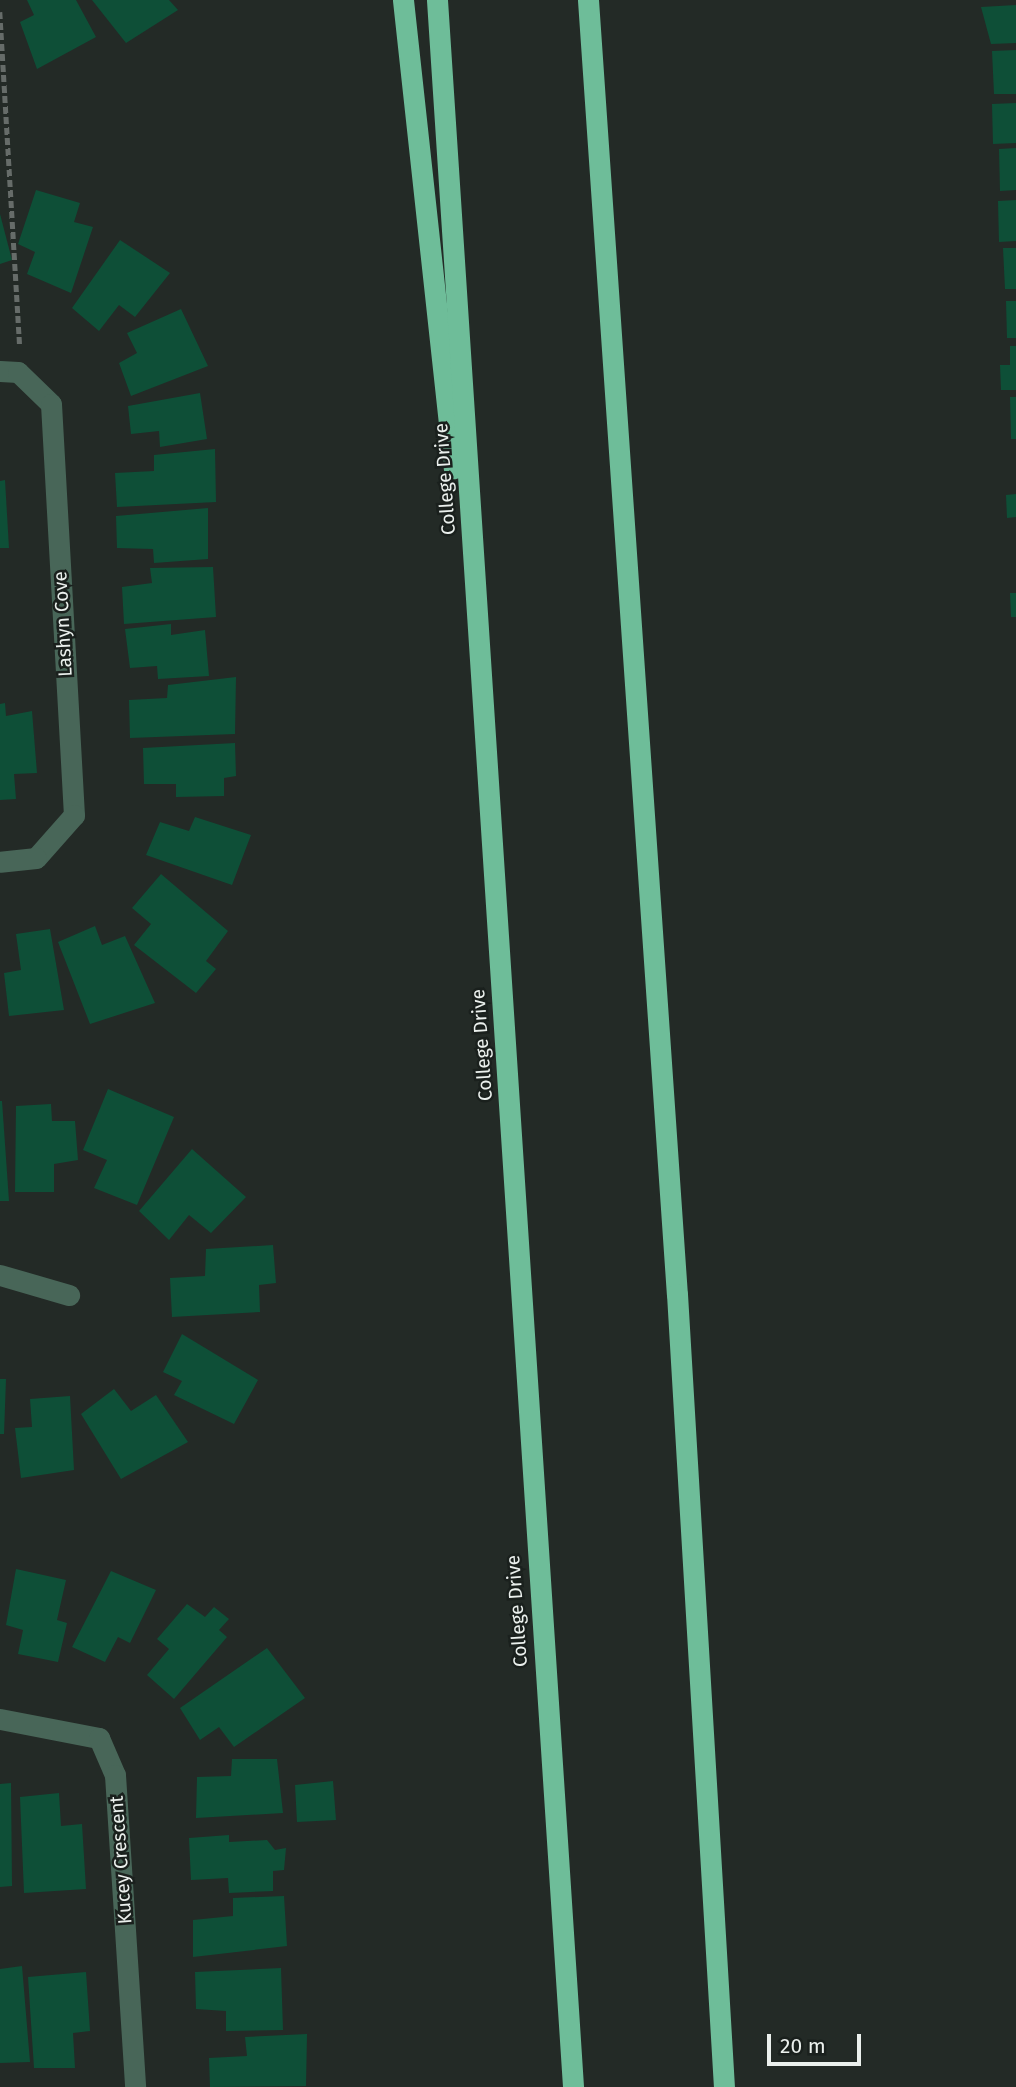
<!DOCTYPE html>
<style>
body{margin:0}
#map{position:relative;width:1016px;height:2087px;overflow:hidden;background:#232a26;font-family:"Fira Sans",sans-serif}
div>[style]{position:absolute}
.building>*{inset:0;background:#0e4f37}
.path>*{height:4.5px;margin-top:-2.25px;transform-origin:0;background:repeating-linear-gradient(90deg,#666c69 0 7px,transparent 0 10.5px)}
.street>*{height:21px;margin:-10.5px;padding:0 10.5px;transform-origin:10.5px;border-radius:10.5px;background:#486658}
.highway>*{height:21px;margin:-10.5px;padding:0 10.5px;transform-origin:10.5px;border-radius:10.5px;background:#6ebd99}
span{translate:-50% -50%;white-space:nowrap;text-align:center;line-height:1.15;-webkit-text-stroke:5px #1a201d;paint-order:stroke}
.street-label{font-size:19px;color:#ebf0ed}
.scale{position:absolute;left:767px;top:2034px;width:94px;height:32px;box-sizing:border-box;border:4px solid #ebf0ed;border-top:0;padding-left:9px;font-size:21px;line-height:24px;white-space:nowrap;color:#ebf0ed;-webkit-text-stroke:5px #1a201d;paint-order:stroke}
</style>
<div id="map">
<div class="building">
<i style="clip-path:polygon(27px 0,76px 0,96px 37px,37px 69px,20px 22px,34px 15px)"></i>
<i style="clip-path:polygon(92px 0,169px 0,178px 10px,126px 43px)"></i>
<i style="clip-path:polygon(1016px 5px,1016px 43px,991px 44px,981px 7px)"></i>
<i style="clip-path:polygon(1016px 50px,1016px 94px,994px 94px,992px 51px)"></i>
<i style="clip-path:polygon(1016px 103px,1016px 143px,993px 144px,992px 104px)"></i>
<i style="clip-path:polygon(1016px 148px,1016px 190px,1000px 191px,999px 149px)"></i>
<i style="clip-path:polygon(36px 190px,80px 203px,74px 222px,93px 227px,71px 293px,27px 274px,35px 252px,18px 244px)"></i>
<i style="clip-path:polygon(1016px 200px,1016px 241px,999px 242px,998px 201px)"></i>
<i style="clip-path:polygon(0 214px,12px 260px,0 264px)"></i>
<i style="clip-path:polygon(120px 240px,170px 273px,135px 317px,119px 305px,99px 331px,72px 308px)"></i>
<i style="clip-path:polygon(1003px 248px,1016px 248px,1016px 289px,1005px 289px)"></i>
<i style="clip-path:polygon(1006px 301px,1016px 301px,1016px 338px,1007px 338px)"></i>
<i style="clip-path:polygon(181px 309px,208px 366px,131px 396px,119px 363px,137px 353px,127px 333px)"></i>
<i style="clip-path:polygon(1010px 346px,1016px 346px,1016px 390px,1001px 390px,1000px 365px,1010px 365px)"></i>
<i style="clip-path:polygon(200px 393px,207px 439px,160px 447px,159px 431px,131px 434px,128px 406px)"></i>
<i style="clip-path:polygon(1010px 397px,1016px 397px,1016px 439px,1011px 439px)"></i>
<i style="clip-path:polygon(215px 449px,216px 502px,117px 507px,115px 473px,154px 471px,154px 455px)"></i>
<i style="clip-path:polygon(5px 480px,9px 548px,0 548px,0 481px)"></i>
<i style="clip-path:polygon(1016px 494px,1016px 517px,1007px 518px,1006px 495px)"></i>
<i style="clip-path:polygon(208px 508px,208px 559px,154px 563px,153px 549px,117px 548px,116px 516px)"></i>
<i style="clip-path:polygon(213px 567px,216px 617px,124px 624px,122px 587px,152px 583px,150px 568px)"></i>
<i style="clip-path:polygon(1010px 593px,1016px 593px,1016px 617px,1011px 617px)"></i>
<i style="clip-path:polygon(171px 624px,171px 635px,205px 630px,209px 676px,158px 679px,157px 666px,130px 668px,125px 629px)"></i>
<i style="clip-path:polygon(236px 677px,235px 734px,130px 738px,129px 700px,167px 698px,168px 685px)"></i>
<i style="clip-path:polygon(5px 703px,6px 716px,32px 711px,37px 773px,14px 774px,16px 799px,0 800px,0 704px)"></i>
<i style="clip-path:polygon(235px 743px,236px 776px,224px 778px,224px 796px,176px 797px,176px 784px,144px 784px,143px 748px)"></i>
<i style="clip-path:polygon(195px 817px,251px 835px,232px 885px,146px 855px,160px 822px,189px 831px)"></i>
<i style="clip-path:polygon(161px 874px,228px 931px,206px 961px,216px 969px,196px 993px,134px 945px,151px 924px,132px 908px)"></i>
<i style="clip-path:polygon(95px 926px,102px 945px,125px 936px,155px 1003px,90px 1024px,58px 942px)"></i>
<i style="clip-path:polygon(50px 929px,64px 1010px,9px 1016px,4px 973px,21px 970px,16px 934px)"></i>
<i style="clip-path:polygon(108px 1089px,174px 1117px,137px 1205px,94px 1188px,107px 1160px,83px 1150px)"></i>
<i style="clip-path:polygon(0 1101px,2px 1101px,9px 1201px,0 1201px)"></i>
<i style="clip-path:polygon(51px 1104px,52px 1121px,75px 1121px,78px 1160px,54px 1164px,54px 1192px,15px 1192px,16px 1106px)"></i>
<i style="clip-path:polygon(192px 1149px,246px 1197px,211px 1233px,189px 1215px,169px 1240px,139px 1211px)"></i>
<i style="clip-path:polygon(273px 1245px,276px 1283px,259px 1285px,260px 1312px,172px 1317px,170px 1278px,205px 1276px,206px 1249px)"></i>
<i style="clip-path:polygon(182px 1334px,258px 1380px,234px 1424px,174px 1395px,182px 1381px,163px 1372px)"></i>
<i style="clip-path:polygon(0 1379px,6px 1379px,4px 1434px,0 1434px)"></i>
<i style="clip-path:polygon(114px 1389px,131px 1411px,156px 1395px,188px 1442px,121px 1479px,81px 1414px)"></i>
<i style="clip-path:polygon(70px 1396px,74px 1470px,21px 1478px,15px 1428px,32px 1427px,30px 1399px)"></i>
<i style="clip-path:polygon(16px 1569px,66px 1580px,57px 1620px,67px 1623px,58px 1662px,18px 1654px,23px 1630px,6px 1625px)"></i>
<i style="clip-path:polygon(111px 1571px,156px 1590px,130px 1643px,118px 1637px,105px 1662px,72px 1647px)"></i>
<i style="clip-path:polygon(187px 1604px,205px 1617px,214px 1607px,229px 1619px,219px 1630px,227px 1637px,174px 1699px,147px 1675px,169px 1649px,157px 1639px)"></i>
<i style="clip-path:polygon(267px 1648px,305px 1698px,234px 1747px,219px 1727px,200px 1740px,180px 1708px)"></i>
<i style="clip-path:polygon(232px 1759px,277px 1759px,283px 1813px,196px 1818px,197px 1777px,231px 1776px)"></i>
<i style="clip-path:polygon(333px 1781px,336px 1820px,297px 1822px,295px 1785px)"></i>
<i style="clip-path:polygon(11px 1783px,12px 1886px,0 1887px,0 1784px)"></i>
<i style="clip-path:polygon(59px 1793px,61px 1826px,82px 1824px,86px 1889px,24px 1893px,20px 1797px)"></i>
<i style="clip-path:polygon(229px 1835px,229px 1842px,267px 1840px,275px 1850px,286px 1848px,284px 1870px,273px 1871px,273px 1891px,229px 1893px,228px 1878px,191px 1880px,189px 1838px)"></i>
<i style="clip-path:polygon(284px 1896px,287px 1946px,193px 1957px,193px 1920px,233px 1916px,233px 1898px)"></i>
<i style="clip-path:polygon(22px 1966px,30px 2062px,0 2063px,0 1969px)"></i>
<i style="clip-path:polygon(281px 1968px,283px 2030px,226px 2031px,226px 2011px,196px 2009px,195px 1972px)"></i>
<i style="clip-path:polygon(86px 1972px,90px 2031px,73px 2033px,75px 2068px,34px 2068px,28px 1977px)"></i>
<i style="clip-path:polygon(307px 2034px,306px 2086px,210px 2087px,209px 2058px,247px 2056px,245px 2037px)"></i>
</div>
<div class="path">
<i style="left:0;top:12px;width:335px;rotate:86.6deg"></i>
</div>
<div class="street">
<i style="left:0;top:371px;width:18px;rotate:3deg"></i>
<i style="left:18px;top:372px;width:46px;rotate:44.1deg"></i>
<i style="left:51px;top:404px;width:412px;rotate:86.8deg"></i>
<i style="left:74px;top:815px;width:57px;rotate:131.5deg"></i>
<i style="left:36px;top:858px;width:36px;rotate:174deg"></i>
<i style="left:0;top:1275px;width:72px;rotate:16.2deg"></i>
<i style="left:0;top:1719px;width:101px;rotate:10.9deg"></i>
<i style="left:99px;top:1738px;width:40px;rotate:66.6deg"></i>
<i style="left:115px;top:1775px;width:313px;rotate:86.3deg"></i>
</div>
<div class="highway">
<i style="left:403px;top:0;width:471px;rotate:83.8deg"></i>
<i style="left:437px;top:0;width:2091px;rotate:86.27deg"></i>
<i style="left:588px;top:0;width:1297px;rotate:86.07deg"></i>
<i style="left:677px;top:1294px;width:794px;rotate:86.61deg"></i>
</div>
<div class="street-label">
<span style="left:445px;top:479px;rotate:-94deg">College Drive</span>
<span style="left:63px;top:624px;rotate:-93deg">Lashyn Cove</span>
<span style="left:482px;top:1045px;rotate:-94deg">College Drive</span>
<span style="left:517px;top:1611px;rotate:-94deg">College Drive</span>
<span style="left:121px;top:1860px;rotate:-94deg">Kucey Crescent</span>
</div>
<div class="scale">20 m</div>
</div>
